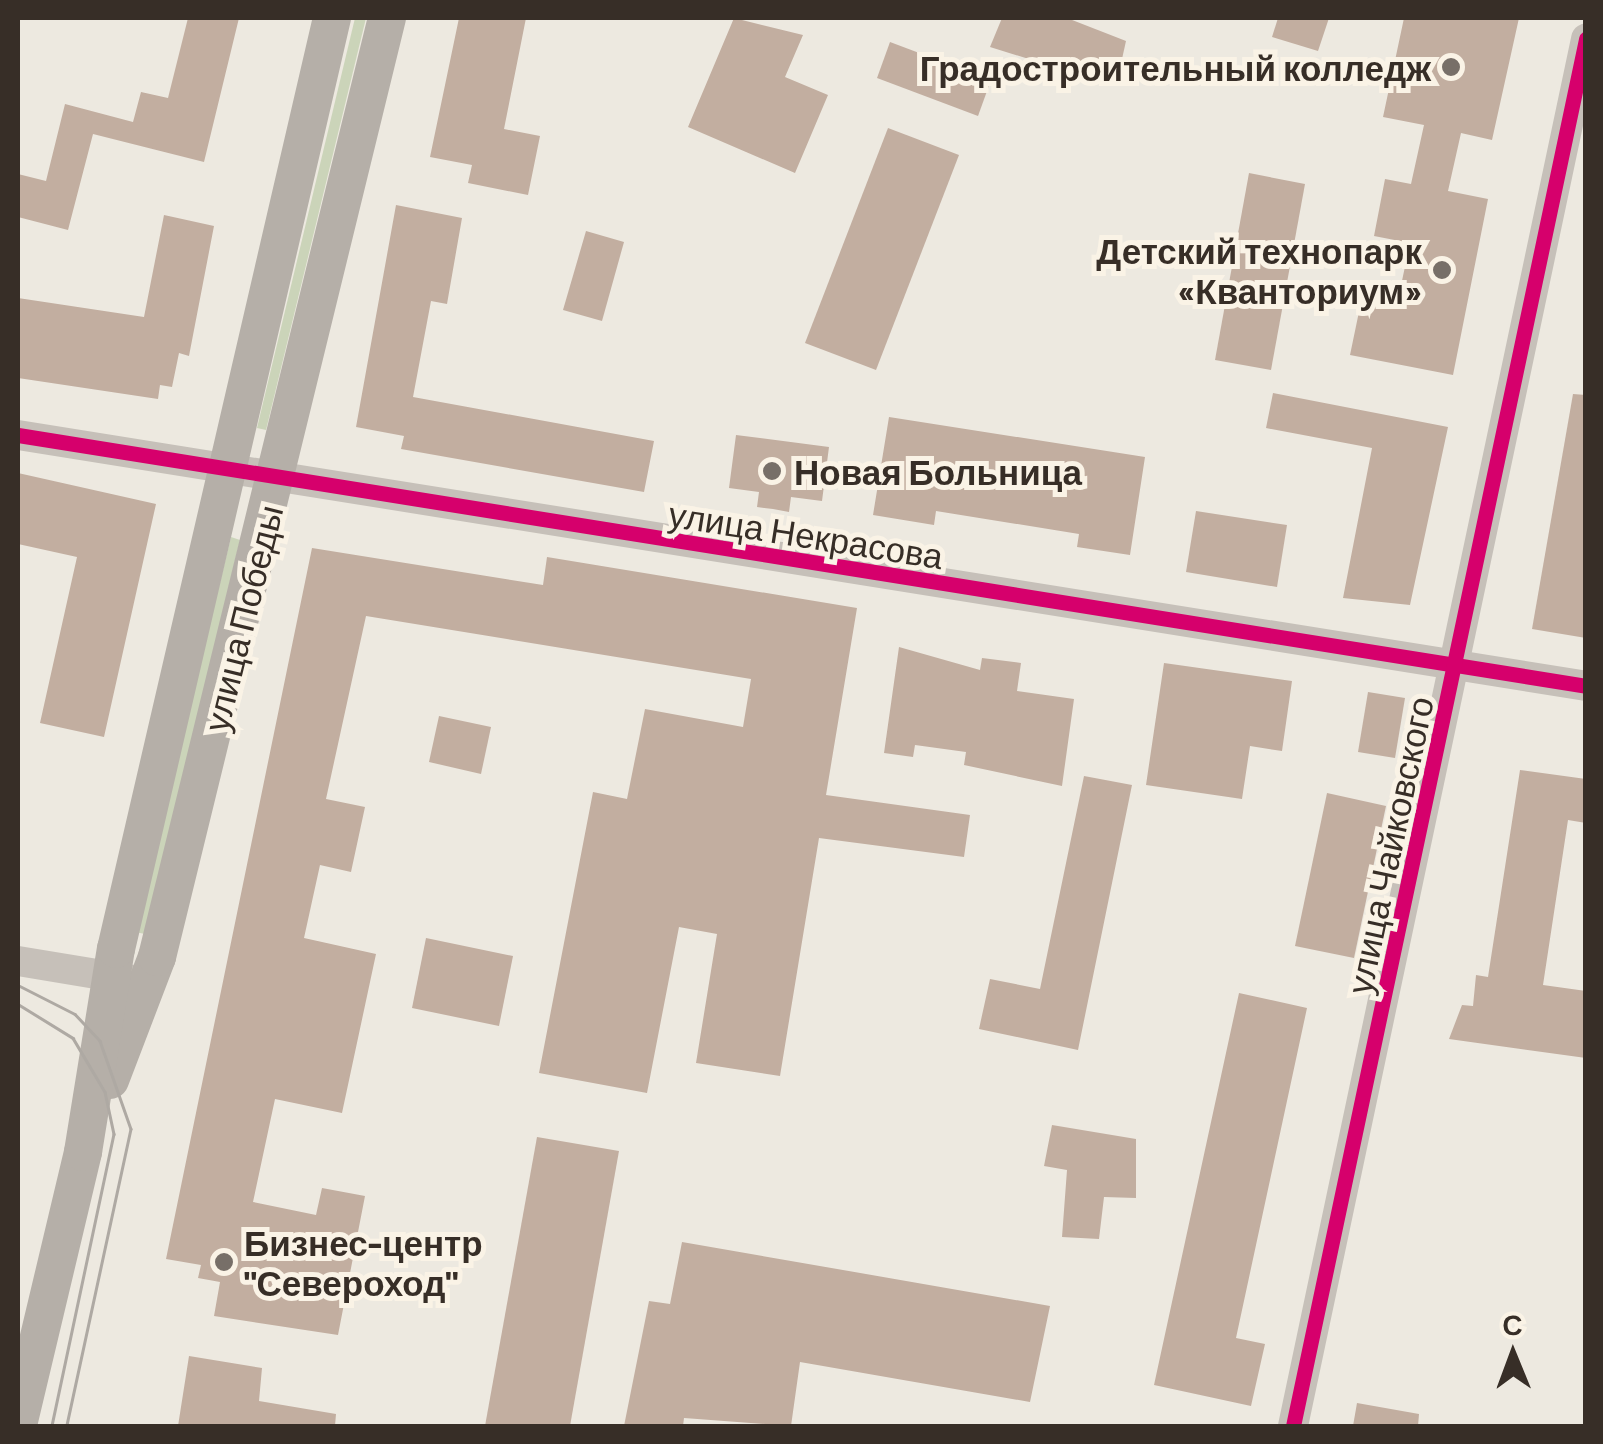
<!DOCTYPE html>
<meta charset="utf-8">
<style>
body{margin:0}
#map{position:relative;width:1603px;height:1444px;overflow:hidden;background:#ede9e0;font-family:Barlow,sans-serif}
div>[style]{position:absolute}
.green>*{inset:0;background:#cbd4b9}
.building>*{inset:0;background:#c2aea0}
.minor>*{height:30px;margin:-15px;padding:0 15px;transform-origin:15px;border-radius:15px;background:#c6c0b9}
.major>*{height:38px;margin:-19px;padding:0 19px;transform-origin:19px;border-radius:19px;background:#b5afa8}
.tram>*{height:2.5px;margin:-1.25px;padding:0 1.25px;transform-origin:1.25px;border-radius:1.25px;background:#aea9a3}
.cycleway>*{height:15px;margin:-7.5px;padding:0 7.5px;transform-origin:7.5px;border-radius:7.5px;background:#d6006c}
.dots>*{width:28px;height:28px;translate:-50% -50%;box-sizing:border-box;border:5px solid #faf3e6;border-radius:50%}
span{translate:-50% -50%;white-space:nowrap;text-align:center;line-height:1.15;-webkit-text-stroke:10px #faf3e6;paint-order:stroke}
.poi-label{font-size:35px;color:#372e27;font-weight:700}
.right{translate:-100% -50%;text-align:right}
.left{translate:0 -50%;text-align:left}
.street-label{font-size:35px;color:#372e27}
.frame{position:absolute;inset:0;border:20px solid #372e27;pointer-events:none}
.north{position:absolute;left:1463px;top:1304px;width:100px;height:100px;-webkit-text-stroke:8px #faf3e6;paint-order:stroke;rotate:359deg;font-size:28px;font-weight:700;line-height:40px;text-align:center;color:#372e27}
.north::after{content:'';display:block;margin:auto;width:35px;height:45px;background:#372e27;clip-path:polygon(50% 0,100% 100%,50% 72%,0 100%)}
</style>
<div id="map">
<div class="green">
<i style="clip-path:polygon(355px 18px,366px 18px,266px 430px,257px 428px)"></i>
<i style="clip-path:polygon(231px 537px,240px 540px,145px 934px,135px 932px)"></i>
</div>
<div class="building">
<i style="clip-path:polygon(188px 18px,239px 18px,204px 162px,93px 134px,68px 230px,18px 217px,18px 174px,46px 181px,65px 104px,133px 122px,141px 92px,168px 98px)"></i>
<i style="clip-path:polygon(459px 18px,526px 18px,504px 129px,540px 136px,528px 195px,468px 183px,472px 165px,430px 157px)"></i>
<i style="clip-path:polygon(734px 18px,803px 35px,785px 77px,828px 95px,795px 173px,688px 127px)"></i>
<i style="clip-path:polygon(1002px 18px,1067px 18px,1126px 41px,1116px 86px,990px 47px)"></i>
<i style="clip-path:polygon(1278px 18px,1329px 18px,1318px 51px,1272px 37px)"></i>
<i style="clip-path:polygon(1404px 18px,1519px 18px,1492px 140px,1461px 133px,1448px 191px,1488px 199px,1453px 375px,1350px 355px,1361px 302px,1396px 309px,1410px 243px,1374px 236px,1385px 179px,1411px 184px,1424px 125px,1383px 117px)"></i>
<i style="clip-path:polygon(890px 42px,991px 80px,978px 116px,877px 78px)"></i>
<i style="clip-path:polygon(888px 128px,959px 155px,876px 370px,805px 343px)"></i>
<i style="clip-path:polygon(1249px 173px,1305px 184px,1271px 370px,1215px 360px)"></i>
<i style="clip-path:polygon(396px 205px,462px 218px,447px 304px,431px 301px,413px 397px,654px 441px,644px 492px,401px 449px,404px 436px,356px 427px)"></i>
<i style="clip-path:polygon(164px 215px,214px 226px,189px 356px,179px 353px,172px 387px,160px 385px,158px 399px,18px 378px,18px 298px,144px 317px)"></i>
<i style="clip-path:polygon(586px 231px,624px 242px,602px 321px,563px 310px)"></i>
<i style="clip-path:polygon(1273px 393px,1448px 427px,1410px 605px,1343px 598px,1372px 448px,1266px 428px)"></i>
<i style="clip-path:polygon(1573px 394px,1586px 395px,1586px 638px,1532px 629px)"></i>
<i style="clip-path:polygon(889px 417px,1145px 457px,1130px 555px,1077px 547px,1079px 534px,936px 511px,934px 525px,873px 515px)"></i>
<i style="clip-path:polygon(736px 435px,829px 447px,822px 501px,791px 497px,789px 512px,773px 509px,757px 507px,759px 492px,729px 488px)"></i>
<i style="clip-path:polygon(18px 473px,156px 504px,104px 737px,40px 723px,77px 557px,18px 544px)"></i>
<i style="clip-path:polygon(1196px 511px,1287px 525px,1277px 587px,1186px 572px)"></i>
<i style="clip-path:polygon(312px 548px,543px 585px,547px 557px,857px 608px,826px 795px,970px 815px,964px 857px,819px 838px,780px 1076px,696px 1063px,717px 934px,679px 927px,647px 1093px,539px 1073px,593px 792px,627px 799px,645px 709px,743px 727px,751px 679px,366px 616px,326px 799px,365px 807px,351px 872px,320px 865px,304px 938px,376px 954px,342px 1113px,275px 1099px,253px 1202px,316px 1215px,322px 1188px,365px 1196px,338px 1335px,214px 1316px,220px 1282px,198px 1278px,201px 1265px,166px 1259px)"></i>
<i style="clip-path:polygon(899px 647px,980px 670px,982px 658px,1021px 663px,1017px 691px,1074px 699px,1062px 786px,964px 765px,966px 752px,915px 745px,913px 757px,884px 753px)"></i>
<i style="clip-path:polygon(1164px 663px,1292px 681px,1282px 751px,1250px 746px,1242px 799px,1146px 785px)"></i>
<i style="clip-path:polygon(1368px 692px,1405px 698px,1395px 758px,1358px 752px)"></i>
<i style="clip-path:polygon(439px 716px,491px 727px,481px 774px,429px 762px)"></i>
<i style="clip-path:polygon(1520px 770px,1586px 779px,1586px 823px,1568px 820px,1543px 985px,1586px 991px,1586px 1058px,1449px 1039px,1462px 1005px,1473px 1006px,1476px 975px,1488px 977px)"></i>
<i style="clip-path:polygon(1084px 776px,1132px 785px,1078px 1050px,979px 1029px,990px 979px,1040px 989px)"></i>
<i style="clip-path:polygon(1327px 793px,1386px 806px,1354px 958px,1295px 946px)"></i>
<i style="clip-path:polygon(426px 938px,513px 956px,499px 1026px,412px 1008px)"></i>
<i style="clip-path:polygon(1239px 993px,1307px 1008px,1236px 1338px,1265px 1344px,1251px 1406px,1154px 1385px)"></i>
<i style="clip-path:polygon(1052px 1125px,1136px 1139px,1136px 1198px,1104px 1197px,1099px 1239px,1062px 1237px,1067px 1170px,1044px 1166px)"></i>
<i style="clip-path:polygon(537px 1137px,619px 1151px,570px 1426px,485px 1426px)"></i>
<i style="clip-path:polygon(682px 1242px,1050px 1306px,1030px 1402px,800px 1362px,791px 1426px,684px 1418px,683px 1426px,624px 1426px,649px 1301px,670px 1304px)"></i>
<i style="clip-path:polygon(189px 1356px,262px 1368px,259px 1401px,336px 1414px,335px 1426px,178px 1426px)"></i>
<i style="clip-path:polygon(1357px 1403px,1419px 1414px,1418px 1426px,1353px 1426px)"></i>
</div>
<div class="minor">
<i style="left:18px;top:435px;width:1588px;rotate:9.09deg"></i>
<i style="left:18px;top:961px;width:117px;rotate:9.4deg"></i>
<i style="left:1293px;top:1426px;width:1418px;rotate:-78.07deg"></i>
</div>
<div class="major">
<i style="left:110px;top:1080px;width:132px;rotate:-69.1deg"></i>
<i style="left:157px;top:957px;width:967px;rotate:-76.24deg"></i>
<i style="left:18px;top:1425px;width:281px;rotate:-76.6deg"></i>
<i style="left:83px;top:1152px;width:206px;rotate:-80.8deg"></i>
<i style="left:116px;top:949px;width:956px;rotate:-76.94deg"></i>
</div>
<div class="tram">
<i style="left:18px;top:985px;width:64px;rotate:27deg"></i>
<i style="left:75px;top:1014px;width:37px;rotate:47deg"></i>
<i style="left:100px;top:1041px;width:93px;rotate:70.6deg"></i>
<i style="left:131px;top:1129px;width:304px;rotate:102.2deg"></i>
<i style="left:18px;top:1004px;width:65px;rotate:31.7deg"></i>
<i style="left:73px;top:1038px;width:63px;rotate:59.3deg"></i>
<i style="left:105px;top:1092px;width:43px;rotate:77.9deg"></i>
<i style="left:114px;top:1134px;width:299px;rotate:102deg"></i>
</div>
<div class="cycleway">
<i style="left:18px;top:435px;width:1588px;rotate:9.09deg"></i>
<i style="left:1293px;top:1426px;width:1418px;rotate:-78.07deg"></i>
</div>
<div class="dots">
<i style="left:1451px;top:67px;background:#776f68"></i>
<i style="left:1442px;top:270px;background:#776f68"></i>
<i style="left:772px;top:471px;background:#776f68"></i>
<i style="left:224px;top:1262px;background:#776f68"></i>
</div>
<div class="poi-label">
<span class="right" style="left:1431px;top:67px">Градостроительный колледж</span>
<span class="right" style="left:1422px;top:270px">Детский технопарк<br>«Кванториум»</span>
<span class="left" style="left:794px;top:471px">Новая Больница</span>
<span class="left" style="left:244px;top:1262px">Бизнес-центр<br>"Североход"</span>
</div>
<div class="street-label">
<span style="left:806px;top:534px;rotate:9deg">улица Некрасова</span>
<span style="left:242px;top:618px;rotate:-76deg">улица Победы</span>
<span style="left:1389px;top:845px;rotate:-78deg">улица Чайковского</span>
</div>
<div class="frame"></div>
<div class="north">С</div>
</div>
